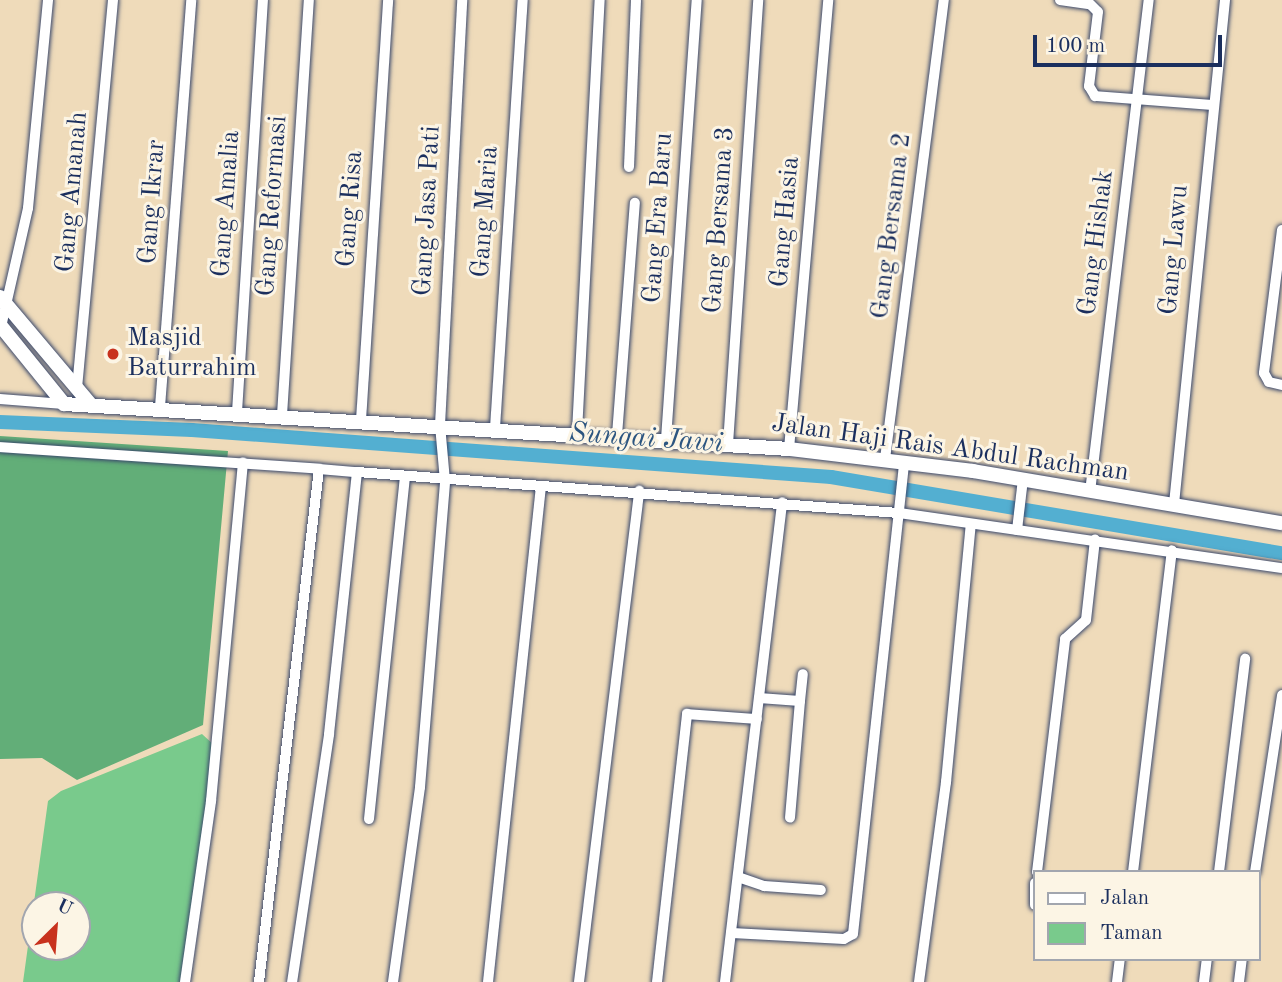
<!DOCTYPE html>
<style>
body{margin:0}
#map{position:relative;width:1282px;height:982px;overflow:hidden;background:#efdbba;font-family:"Old Standard TT",serif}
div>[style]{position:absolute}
.green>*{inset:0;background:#79ca8c}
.forest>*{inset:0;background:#62ae78}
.canal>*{height:14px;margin:-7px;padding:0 7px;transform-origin:7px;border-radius:7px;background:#53afd1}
.roads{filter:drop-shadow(0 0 2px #3b496c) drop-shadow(0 0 2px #3b496c)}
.minor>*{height:10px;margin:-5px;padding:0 5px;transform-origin:5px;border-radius:5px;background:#fff}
.tertiary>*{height:14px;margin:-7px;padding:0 7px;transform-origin:7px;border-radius:7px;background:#fff}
.dots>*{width:19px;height:19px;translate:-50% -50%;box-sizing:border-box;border:4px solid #fcf5e5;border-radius:50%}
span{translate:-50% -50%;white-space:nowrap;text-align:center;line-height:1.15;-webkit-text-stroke:6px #fcf5e5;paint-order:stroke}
.street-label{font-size:26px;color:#1b2f5e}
.poi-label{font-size:26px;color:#1b2f5e}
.left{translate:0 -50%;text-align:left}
.water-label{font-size:28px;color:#2c5580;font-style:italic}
.legend{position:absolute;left:1033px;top:870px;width:228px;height:91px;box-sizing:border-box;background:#fcf5e5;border:2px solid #a2a6af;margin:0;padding:9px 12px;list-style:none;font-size:21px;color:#1b2f5e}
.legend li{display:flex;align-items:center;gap:14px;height:35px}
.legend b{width:35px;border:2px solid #a2a6af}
.north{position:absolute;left:21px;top:891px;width:70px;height:70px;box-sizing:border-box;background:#fcf5e5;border:2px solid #a2a6af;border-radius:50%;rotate:25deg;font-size:19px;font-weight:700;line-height:28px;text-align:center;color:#1b2f5e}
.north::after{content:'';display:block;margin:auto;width:24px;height:32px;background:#c8321e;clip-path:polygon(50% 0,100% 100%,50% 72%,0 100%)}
.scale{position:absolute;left:1033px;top:35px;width:189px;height:32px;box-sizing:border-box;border:4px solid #1b2f5e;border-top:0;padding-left:9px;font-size:21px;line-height:24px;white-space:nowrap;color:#1b2f5e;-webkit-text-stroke:5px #fcf5e5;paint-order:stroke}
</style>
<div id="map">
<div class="green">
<i style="clip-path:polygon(evenodd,202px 734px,214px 745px,183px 982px,23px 982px,48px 801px,61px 791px,202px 734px,35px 905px,77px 905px,77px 947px,35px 947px,35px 905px)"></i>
</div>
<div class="forest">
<i style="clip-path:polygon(0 436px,228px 451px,203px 725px,77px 780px,42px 758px,0 759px)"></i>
</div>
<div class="canal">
<i style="left:0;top:422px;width:192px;rotate:2.4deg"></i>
<i style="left:192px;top:430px;width:641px;rotate:4.21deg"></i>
<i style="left:831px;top:477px;width:457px;rotate:9.6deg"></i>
</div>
<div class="roads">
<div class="minor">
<i style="left:1060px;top:0;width:30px;rotate:8deg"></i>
<i style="left:1090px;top:4px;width:11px;rotate:45deg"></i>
<i style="left:1098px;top:12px;width:75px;rotate:96.9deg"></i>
<i style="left:1089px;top:86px;width:12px;rotate:59deg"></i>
<i style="left:1095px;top:96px;width:116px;rotate:4.4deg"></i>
<i style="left:629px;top:167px;width:167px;rotate:-87.6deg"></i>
<i style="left:1282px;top:230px;width:144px;rotate:97.2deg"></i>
<i style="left:1264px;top:373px;width:10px;rotate:61deg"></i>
<i style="left:1269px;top:382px;width:13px;rotate:13deg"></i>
<i style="left:1px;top:327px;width:122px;rotate:-77.2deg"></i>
<i style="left:28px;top:208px;width:209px;rotate:-84.5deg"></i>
<i style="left:77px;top:388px;width:390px;rotate:-84.7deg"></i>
<i style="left:0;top:399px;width:64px;rotate:4.5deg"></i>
<i style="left:160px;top:407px;width:408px;rotate:-85.6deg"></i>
<i style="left:237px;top:412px;width:413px;rotate:-86.4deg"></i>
<i style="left:282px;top:415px;width:416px;rotate:-86.3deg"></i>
<i style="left:361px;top:420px;width:421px;rotate:-86.3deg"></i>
<i style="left:495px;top:428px;width:429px;rotate:-86.3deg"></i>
<i style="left:577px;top:432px;width:433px;rotate:-87deg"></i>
<i style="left:617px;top:435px;width:233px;rotate:-85.6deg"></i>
<i style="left:666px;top:439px;width:440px;rotate:-86deg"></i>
<i style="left:728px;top:444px;width:445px;rotate:-86.1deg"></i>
<i style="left:0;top:447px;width:320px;rotate:3.9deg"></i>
<i style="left:789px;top:449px;width:451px;rotate:-85deg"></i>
<i style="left:885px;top:459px;width:463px;rotate:-82.7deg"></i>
<i style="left:357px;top:472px;width:544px;rotate:4.33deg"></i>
<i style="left:899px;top:513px;width:387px;rotate:8.2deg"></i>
<i style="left:1090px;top:492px;width:496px;rotate:-83.2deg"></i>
<i style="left:1174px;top:504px;width:507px;rotate:-84.22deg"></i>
<i style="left:1017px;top:530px;width:51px;rotate:-83.3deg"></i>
<i style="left:759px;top:698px;width:41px;rotate:4.2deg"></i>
<i style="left:800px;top:701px;width:117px;rotate:94.9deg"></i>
<i style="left:800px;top:701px;width:27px;rotate:-84deg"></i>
<i style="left:369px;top:819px;width:344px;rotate:-84deg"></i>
<i style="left:1037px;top:872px;width:235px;rotate:-83.1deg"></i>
<i style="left:1065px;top:639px;width:28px;rotate:-42deg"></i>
<i style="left:1086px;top:620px;width:81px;rotate:-83.6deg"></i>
<i style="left:1133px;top:872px;width:324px;rotate:-83.1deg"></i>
<i style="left:1219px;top:872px;width:215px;rotate:-83deg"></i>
<i style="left:1255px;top:872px;width:179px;rotate:-81.3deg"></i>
<i style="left:738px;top:877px;width:28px;rotate:19deg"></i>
<i style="left:764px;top:886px;width:57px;rotate:4deg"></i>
<i style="left:1035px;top:883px;width:22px;rotate:90deg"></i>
<i style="left:732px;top:933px;width:112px;rotate:3.1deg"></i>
<i style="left:844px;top:939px;width:10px;rotate:-29deg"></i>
<i style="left:853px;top:934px;width:475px;rotate:-83.8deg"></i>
<i style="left:185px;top:982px;width:183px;rotate:-81.8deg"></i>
<i style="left:211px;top:801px;width:340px;rotate:-84.6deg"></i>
<i style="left:259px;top:982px;width:516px;rotate:-83.33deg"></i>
<i style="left:319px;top:469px;width:38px;rotate:5deg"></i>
<i style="left:357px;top:472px;width:264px;rotate:96.1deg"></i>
<i style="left:329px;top:735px;width:250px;rotate:98.5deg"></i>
<i style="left:393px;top:982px;width:197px;rotate:-82.1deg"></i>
<i style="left:420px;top:787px;width:307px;rotate:-85.3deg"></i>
<i style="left:445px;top:481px;width:56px;rotate:-95.1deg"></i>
<i style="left:440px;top:425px;width:426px;rotate:-87deg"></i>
<i style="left:488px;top:982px;width:498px;rotate:-83.9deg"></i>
<i style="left:579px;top:982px;width:495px;rotate:-83deg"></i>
<i style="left:657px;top:982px;width:270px;rotate:-83.6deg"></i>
<i style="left:687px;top:714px;width:70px;rotate:4.1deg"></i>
<i style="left:725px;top:982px;width:483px;rotate:-83.2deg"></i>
<i style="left:919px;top:982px;width:202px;rotate:-82.3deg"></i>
<i style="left:946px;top:782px;width:259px;rotate:-84.5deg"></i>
<i style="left:1117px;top:982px;width:23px;rotate:-83deg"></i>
<i style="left:1204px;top:982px;width:23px;rotate:-83deg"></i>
<i style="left:1239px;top:982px;width:23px;rotate:-83deg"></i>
</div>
<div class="tertiary">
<i style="left:0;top:297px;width:140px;rotate:49.9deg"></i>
<i style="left:0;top:325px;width:102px;rotate:51deg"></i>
<i style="left:64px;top:404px;width:726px;rotate:3.55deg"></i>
<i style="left:789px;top:449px;width:185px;rotate:6.8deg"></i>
<i style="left:973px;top:471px;width:313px;rotate:9.6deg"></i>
</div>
</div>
<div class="dots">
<i style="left:113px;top:354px;background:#c8321e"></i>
</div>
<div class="street-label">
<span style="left:73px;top:192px;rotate:-85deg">Gang Amanah</span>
<span style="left:153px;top:202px;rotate:-86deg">Gang Ikrar</span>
<span style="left:227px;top:204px;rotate:-86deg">Gang Amalia</span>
<span style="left:273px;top:206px;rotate:-86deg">Gang Reformasi</span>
<span style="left:351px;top:209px;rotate:-86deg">Gang Risa</span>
<span style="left:428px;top:211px;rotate:-87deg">Gang Jasa Pati</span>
<span style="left:486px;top:212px;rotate:-86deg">Gang Maria</span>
<span style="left:659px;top:218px;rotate:-86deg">Gang Era Baru</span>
<span style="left:720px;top:220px;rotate:-86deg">Gang Bersama 3</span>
<span style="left:786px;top:222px;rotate:-85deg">Gang Hasia</span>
<span style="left:892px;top:226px;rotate:-83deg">Gang Bersama 2</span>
<span style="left:1097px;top:243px;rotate:-83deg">Gang Hishak</span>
<span style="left:1175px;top:250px;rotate:-85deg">Gang Lawu</span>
<span style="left:950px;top:449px;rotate:8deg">Jalan Haji Rais Abdul Rachman</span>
</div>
<div class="poi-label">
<span class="left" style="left:127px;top:354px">Masjid<br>Baturrahim</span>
</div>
<div class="water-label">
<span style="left:646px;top:439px;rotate:4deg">Sungai Jawi</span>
</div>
<ul class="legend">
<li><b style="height:9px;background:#fff"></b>Jalan</li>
<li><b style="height:19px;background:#79ca8c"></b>Taman</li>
</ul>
<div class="north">U</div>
<div class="scale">100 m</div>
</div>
